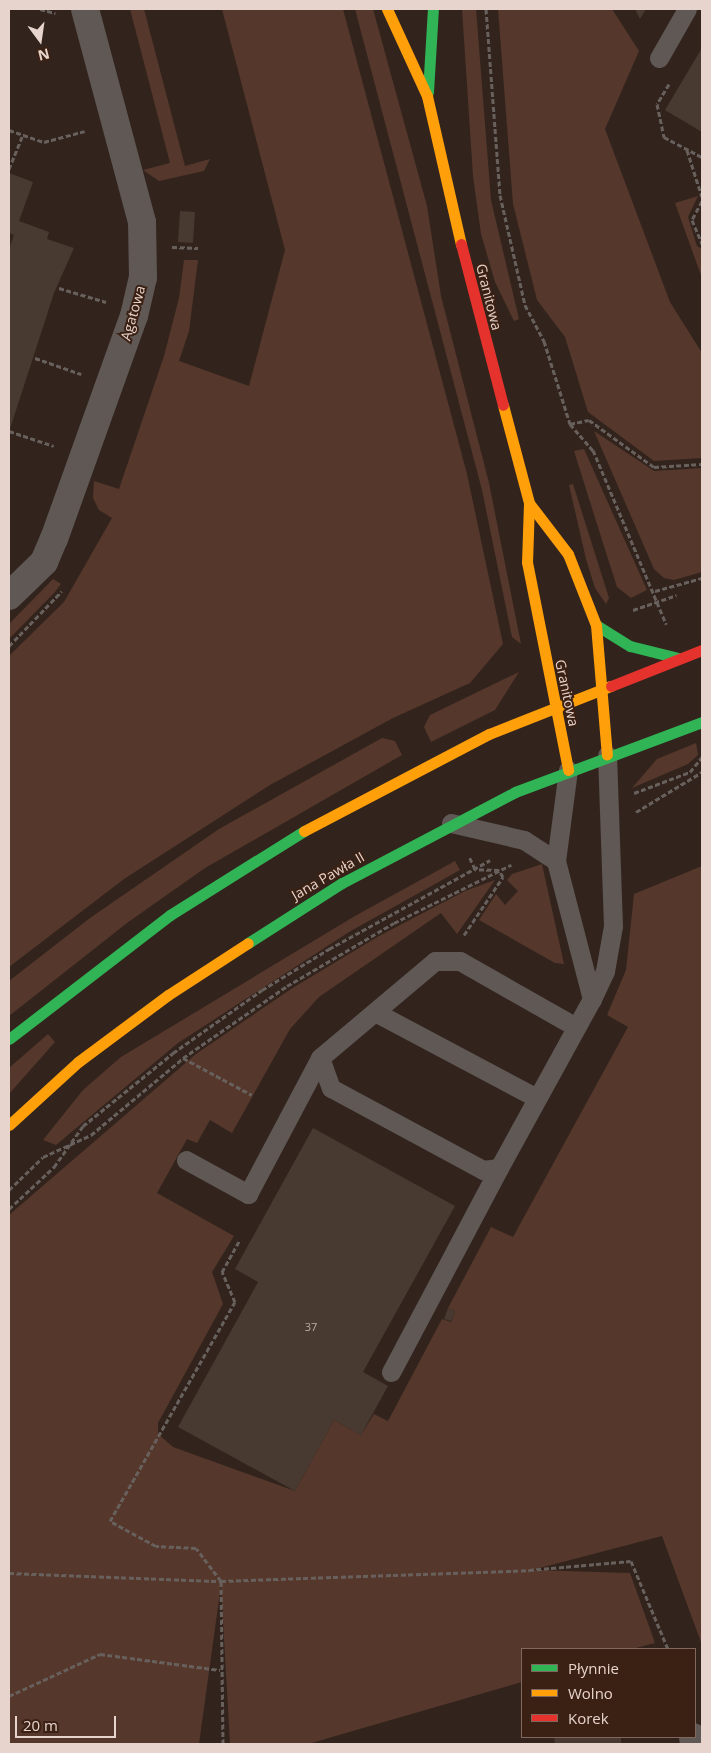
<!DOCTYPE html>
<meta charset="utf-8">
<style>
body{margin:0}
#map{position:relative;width:711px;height:1753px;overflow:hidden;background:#32241d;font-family:"Open Sans",sans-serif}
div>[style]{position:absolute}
.green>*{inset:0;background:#55372b}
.building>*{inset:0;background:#483931}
.path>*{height:3px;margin-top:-1.5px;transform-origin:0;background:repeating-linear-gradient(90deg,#68605d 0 5px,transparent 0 7.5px)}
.lane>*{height:19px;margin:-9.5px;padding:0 9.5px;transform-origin:9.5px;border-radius:9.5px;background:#5f5855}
.street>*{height:28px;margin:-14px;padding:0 14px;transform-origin:14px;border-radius:14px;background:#5f5855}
.fast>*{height:11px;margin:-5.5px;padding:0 5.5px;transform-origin:5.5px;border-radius:5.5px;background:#30b455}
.slow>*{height:11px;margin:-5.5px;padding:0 5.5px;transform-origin:5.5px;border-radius:5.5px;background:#ff9f0a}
.jam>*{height:11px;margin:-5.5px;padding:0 5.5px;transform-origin:5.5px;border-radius:5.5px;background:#e5322d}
span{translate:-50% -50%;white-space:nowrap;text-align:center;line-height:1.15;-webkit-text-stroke:4px #3b2014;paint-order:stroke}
.number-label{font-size:11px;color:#bfada5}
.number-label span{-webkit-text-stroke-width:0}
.street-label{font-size:14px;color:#e7d4cc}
.frame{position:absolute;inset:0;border:10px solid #e7d4cc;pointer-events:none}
.legend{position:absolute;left:521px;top:1648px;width:175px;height:90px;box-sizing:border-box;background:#3b2014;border:1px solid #80685e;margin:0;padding:6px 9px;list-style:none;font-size:15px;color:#e7d4cc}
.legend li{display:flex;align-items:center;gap:10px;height:25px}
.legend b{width:25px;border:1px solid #80685e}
.north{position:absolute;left:15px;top:15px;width:50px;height:50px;-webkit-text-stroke:4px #3b2014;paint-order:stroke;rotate:166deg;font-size:14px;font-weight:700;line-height:20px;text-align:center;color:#e7d4cc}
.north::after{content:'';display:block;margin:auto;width:18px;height:22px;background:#e7d4cc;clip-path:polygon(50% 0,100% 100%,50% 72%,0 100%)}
.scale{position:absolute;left:15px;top:1716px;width:101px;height:22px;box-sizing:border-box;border:2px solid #e7d4cc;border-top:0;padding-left:6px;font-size:15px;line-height:18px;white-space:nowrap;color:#e7d4cc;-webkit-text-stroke:4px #3b2014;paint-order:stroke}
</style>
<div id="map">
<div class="green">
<i style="clip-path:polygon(130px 9px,144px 9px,185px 166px,210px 159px,204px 171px,159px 181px,143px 170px,170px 163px)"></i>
<i style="clip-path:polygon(222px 9px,343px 9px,467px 474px,503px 644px,470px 683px,393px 718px,270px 785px,124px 879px,9px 967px,9px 656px,64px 602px,112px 518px,99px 510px,93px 498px,94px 481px,119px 489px,164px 356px,179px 298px,184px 260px,198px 260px,189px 331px,179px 361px,249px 386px,285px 250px)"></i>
<i style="clip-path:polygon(355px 9px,373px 9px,427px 206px,441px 296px,489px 483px,521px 644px,512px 637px,482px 490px)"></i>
<i style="clip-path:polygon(462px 9px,476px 9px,491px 200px,519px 319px,514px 321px,495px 282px,481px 234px,473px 176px)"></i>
<i style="clip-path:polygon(498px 9px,612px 9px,639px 51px,605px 129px,670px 302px,702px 353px,702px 458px,654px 461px,588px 412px,565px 337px,537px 300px,513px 204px)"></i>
<i style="clip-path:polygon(698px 196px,688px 217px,697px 246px,702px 249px,702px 278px,675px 203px)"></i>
<i style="clip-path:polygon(594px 431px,654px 471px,702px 468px,702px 572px,674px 580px,664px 578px,654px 569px)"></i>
<i style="clip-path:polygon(584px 449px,647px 590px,631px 598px,617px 587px,602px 540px,574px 451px)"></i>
<i style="clip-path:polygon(573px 484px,609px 598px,606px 604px,595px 588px,586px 559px,569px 485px)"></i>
<i style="clip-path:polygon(53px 579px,61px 584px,55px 592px,9px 639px,9px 624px)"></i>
<i style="clip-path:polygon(519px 672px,495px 710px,431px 742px,424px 727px,430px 715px)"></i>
<i style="clip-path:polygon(382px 738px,395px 741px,402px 755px,205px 868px,127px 923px,9px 1016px,9px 981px,90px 918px,219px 829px)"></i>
<i style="clip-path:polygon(696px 743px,698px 755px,688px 764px,632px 788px,657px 759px)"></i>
<i style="clip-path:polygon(455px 861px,460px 870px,349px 932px,178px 1043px,56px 1145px,43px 1140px,83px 1090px,121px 1057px,355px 916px)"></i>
<i style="clip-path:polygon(542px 864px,564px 964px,555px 963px,479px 920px,496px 894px,505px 905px,518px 891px,507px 880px,512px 874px)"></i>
<i style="clip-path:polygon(702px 866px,702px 1645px,662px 1536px,532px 1570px,630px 1573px,655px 1643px,632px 1649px,522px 1649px,522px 1682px,308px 1744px,230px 1744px,221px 1585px,199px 1744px,9px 1744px,9px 1215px,196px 1054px,291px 989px,379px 936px,465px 891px,495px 880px,457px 934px,441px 913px,319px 997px,290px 1029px,232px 1133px,210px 1120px,197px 1143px,187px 1139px,157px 1193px,234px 1236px,212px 1272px,223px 1304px,158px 1423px,158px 1434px,173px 1447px,295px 1491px,334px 1420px,361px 1435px,374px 1414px,388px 1421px,442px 1319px,451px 1322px,455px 1311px,448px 1308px,491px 1227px,513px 1237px,628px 1027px,607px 1015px,626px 970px,634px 894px)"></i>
<i style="clip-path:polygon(48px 1034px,55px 1042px,9px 1094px,9px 1068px)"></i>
</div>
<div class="building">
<i style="clip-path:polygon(635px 9px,646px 9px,640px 19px)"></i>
<i style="clip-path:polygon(702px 48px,702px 132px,665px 110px)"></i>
<i style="clip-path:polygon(9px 173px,33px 182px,19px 221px,49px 232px,47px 239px,74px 248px,54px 293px,9px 432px,9px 249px,14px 235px,9px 233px)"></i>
<i style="clip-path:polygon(180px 211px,195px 212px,193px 243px,178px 242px)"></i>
<i style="clip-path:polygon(313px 1128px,455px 1206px,363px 1372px,388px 1386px,361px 1435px,334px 1420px,295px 1491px,178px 1427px,258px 1282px,235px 1269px)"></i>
<i style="clip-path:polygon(448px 1308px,455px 1311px,451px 1321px,444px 1319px)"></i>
<i style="clip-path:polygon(554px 1737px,621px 1737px,621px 1744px,555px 1744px)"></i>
</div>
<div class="path">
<i style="left:40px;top:9px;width:16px;rotate:15deg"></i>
<i style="left:486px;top:9px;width:187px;rotate:85.7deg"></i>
<i style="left:500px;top:195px;width:113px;rotate:77.2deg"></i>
<i style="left:525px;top:305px;width:41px;rotate:62.2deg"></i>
<i style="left:544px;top:341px;width:87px;rotate:72.6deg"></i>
<i style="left:570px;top:424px;width:35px;rotate:49deg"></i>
<i style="left:593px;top:450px;width:189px;rotate:67.2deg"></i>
<i style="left:669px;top:84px;width:23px;rotate:121deg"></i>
<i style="left:657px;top:104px;width:34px;rotate:78deg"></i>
<i style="left:664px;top:137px;width:43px;rotate:27.8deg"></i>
<i style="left:9px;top:130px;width:37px;rotate:19deg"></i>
<i style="left:44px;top:142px;width:42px;rotate:-15deg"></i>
<i style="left:687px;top:150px;width:49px;rotate:72.3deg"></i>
<i style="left:9px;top:169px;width:37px;rotate:-68deg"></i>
<i style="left:702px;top:201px;width:21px;rotate:118deg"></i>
<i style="left:692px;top:220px;width:26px;rotate:67deg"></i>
<i style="left:172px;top:247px;width:26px;rotate:2deg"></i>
<i style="left:59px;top:288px;width:49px;rotate:16.6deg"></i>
<i style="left:35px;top:358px;width:49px;rotate:19.2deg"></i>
<i style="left:570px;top:424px;width:19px;rotate:-12deg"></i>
<i style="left:589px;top:420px;width:80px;rotate:35.9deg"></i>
<i style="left:654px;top:467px;width:48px;rotate:-3.6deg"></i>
<i style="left:9px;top:431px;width:47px;rotate:18.4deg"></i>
<i style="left:655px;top:591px;width:49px;rotate:-15.5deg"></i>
<i style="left:633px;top:610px;width:46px;rotate:-18.8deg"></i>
<i style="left:9px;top:646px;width:76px;rotate:-46.1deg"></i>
<i style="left:634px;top:793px;width:60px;rotate:-20.6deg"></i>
<i style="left:690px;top:772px;width:19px;rotate:-51deg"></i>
<i style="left:636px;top:812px;width:77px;rotate:-31.2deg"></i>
<i style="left:464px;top:935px;width:70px;rotate:-56.1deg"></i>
<i style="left:503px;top:877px;width:8px;rotate:-120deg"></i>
<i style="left:499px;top:870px;width:24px;rotate:-178deg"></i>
<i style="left:475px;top:869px;width:14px;rotate:-115deg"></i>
<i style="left:183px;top:1058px;width:78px;rotate:28.2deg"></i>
<i style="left:9px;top:1190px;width:47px;rotate:-44.1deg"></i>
<i style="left:43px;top:1157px;width:53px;rotate:-24.6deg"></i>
<i style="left:91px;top:1135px;width:120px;rotate:-39.9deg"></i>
<i style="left:183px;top:1058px;width:126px;rotate:-34.7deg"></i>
<i style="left:287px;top:986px;width:124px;rotate:-30.5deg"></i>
<i style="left:394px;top:923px;width:131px;rotate:-26.4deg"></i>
<i style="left:9px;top:1209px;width:62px;rotate:-43deg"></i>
<i style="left:54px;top:1167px;width:50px;rotate:-54.7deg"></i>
<i style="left:83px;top:1126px;width:116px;rotate:-39deg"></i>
<i style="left:173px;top:1053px;width:109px;rotate:-35.3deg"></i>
<i style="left:262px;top:990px;width:79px;rotate:-31.5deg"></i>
<i style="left:329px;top:949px;width:184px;rotate:-28.9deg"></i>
<i style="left:9px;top:1573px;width:212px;rotate:2.2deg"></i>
<i style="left:221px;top:1581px;width:308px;rotate:-2deg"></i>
<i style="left:529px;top:1570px;width:102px;rotate:-5deg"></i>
<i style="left:631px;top:1561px;width:95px;rotate:67.2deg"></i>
<i style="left:9px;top:1696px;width:100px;rotate:-24.8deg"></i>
<i style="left:100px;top:1654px;width:121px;rotate:7.6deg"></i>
<i style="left:223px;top:1744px;width:163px;rotate:-90.7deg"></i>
<i style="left:221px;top:1581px;width:41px;rotate:-127.1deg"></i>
<i style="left:196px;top:1548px;width:40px;rotate:-177.1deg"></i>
<i style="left:156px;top:1546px;width:52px;rotate:-151.5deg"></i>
<i style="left:110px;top:1521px;width:252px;rotate:-60.3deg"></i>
<i style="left:235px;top:1302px;width:33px;rotate:-113deg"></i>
<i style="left:222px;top:1272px;width:37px;rotate:-61deg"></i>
</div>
<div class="lane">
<i style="left:659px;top:58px;width:56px;rotate:-60.3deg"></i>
<i style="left:568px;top:770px;width:92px;rotate:97.5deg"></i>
<i style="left:556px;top:861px;width:143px;rotate:75.4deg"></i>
<i style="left:451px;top:823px;width:75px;rotate:13.1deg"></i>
<i style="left:524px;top:840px;width:38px;rotate:33deg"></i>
<i style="left:375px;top:1012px;width:183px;rotate:28deg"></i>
<i style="left:576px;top:1027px;width:133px;rotate:-150.4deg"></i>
<i style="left:460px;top:961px;width:25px;rotate:180deg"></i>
<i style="left:435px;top:961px;width:150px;rotate:139.9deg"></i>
<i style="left:320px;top:1058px;width:32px;rotate:70deg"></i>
<i style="left:331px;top:1088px;width:173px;rotate:28.3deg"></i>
<i style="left:483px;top:1170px;width:16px;rotate:-7deg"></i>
<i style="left:499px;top:1168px;width:193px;rotate:-61.2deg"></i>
<i style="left:592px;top:999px;width:31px;rotate:-65deg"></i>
<i style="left:605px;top:971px;width:46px;rotate:-79.9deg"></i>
<i style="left:613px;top:926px;width:171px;rotate:-92deg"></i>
<i style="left:186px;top:1160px;width:71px;rotate:28.7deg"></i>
<i style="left:248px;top:1194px;width:154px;rotate:-62.1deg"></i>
<i style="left:391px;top:1372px;width:231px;rotate:-62.1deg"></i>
</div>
<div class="street">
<i style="left:9px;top:596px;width:49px;rotate:-44.2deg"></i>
<i style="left:44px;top:562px;width:25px;rotate:-67deg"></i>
<i style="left:54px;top:539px;width:237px;rotate:-70.3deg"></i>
<i style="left:134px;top:316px;width:39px;rotate:-77deg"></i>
<i style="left:143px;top:278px;width:56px;rotate:-91deg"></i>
<i style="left:142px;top:222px;width:220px;rotate:-105deg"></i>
<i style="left:693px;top:1737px;width:7px;rotate:82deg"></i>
</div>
<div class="fast">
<i style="left:428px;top:92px;width:83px;rotate:-86.6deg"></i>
<i style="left:596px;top:625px;width:40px;rotate:32deg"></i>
<i style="left:630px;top:646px;width:49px;rotate:14deg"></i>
<i style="left:248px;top:943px;width:112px;rotate:-32.6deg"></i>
<i style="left:342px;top:883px;width:195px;rotate:-27.7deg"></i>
<i style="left:515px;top:792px;width:200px;rotate:-20.5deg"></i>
<i style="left:9px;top:1039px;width:203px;rotate:-37.6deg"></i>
<i style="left:170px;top:915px;width:158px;rotate:-32.1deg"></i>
</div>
<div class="slow">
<i style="left:387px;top:9px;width:96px;rotate:65.3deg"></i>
<i style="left:427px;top:96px;width:152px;rotate:77.1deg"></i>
<i style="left:503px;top:405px;width:101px;rotate:75.1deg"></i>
<i style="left:529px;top:503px;width:59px;rotate:91.9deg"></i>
<i style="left:527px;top:562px;width:212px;rotate:78.8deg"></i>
<i style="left:529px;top:503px;width:64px;rotate:52.6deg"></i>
<i style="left:568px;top:554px;width:76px;rotate:68.5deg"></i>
<i style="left:596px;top:625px;width:130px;rotate:85.2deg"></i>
<i style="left:304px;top:831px;width:209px;rotate:-27.7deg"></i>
<i style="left:489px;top:734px;width:131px;rotate:-21.5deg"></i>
<i style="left:9px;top:1125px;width:93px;rotate:-42.4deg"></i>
<i style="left:78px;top:1062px;width:112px;rotate:-36.7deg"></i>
<i style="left:168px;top:995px;width:95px;rotate:-33deg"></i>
</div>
<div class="jam">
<i style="left:461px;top:244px;width:166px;rotate:75.4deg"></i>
<i style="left:611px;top:686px;width:98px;rotate:-21.6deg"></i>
</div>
<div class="number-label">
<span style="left:311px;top:1327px">37</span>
</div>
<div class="street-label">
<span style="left:489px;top:297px;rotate:76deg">Granitowa</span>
<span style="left:133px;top:313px;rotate:-74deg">Agatowa</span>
<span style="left:567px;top:693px;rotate:78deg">Granitowa</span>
<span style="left:328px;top:876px;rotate:-30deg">Jana Pawła II</span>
</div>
<div class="frame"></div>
<ul class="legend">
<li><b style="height:6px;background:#30b455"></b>Płynnie</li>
<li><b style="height:6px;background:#ff9f0a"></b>Wolno</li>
<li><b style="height:6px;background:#e5322d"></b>Korek</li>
</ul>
<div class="north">N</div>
<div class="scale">20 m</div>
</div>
